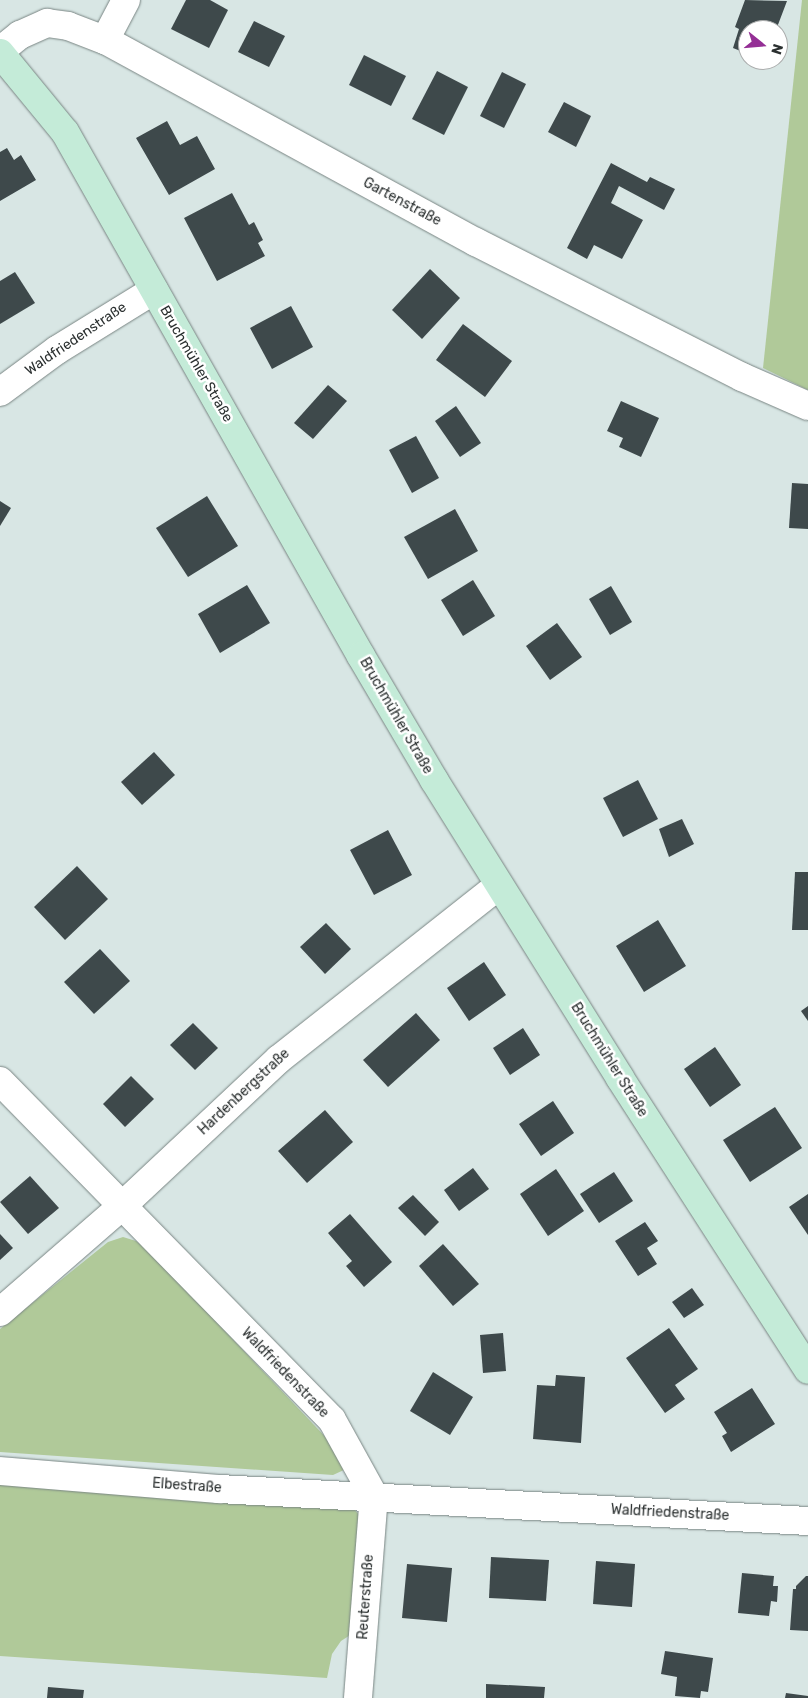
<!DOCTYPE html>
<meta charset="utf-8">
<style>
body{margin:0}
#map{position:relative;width:808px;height:1698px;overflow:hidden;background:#d8e6e4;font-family:Rubik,sans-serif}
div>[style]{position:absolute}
.green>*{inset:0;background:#b0c999}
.building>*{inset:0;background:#3e494b}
.roads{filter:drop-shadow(0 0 1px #798583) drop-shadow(0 0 1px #798583)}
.street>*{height:28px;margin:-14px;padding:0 14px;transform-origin:14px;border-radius:14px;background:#fff}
.secondary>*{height:28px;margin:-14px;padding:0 14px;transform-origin:14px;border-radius:14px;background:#c4ebd8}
span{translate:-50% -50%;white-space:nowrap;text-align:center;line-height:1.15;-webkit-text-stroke:5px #fff;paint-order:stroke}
.street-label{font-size:14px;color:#2b3030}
.north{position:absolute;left:738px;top:20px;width:50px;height:50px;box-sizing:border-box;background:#fff;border:1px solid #aaacac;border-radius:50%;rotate:107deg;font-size:14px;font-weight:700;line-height:20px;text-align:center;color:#2b3030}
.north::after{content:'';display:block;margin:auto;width:18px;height:22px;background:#942f95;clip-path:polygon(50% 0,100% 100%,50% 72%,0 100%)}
</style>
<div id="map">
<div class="green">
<i style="clip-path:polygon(802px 0,808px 0,808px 390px,763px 368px)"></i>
<i style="clip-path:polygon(123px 1237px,136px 1241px,148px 1250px,335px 1447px,346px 1469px,333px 1475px,0 1452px,0 1329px,108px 1242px)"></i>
<i style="clip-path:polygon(0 1480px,351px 1506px,361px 1517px,355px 1632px,341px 1641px,332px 1654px,327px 1678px,0 1656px)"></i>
</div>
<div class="building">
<i style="clip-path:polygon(186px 0,210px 0,228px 10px,209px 48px,171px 29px)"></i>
<i style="clip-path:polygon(745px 0,787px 1px,776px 30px,748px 30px,748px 54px,733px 48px,739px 29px,735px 27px)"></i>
<i style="clip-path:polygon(254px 21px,285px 36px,269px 67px,238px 52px)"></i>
<i style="clip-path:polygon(364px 55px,406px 76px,391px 106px,349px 85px)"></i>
<i style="clip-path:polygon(437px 71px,468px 87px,444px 135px,412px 119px)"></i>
<i style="clip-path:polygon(502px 72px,526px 84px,504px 128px,480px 116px)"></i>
<i style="clip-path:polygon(564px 102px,591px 116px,576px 147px,548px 132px)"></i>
<i style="clip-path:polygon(167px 121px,180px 145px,197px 136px,215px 169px,169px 195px,136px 138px)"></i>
<i style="clip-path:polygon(7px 148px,14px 160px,21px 155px,36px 180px,0 201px,0 152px)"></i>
<i style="clip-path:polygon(611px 163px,647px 182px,650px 177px,675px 189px,664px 210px,619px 186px,611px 203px,643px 220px,622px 259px,594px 245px,587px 259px,567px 248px)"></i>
<i style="clip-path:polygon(232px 193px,249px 225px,254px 222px,263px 240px,258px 243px,265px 256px,217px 281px,184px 218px)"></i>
<i style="clip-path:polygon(430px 269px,460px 298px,422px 339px,392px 310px)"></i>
<i style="clip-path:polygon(15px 272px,35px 303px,0 324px,0 281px)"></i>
<i style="clip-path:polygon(291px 306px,313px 347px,272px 369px,250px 328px)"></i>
<i style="clip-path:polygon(463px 324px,512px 361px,485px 397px,436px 360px)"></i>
<i style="clip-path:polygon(328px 385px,347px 401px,313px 439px,294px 423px)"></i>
<i style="clip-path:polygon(621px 401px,659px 418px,641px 457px,619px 447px,623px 438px,607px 431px)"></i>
<i style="clip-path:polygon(456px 406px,481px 443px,460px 457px,435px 421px)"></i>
<i style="clip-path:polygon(416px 436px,439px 478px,412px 493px,389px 450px)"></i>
<i style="clip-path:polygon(792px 483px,808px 484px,808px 529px,789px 528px)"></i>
<i style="clip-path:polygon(207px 496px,238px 546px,188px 577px,156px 528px)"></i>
<i style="clip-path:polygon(0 501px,11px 508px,0 526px)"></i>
<i style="clip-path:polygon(455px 509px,478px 551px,428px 579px,404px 537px)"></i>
<i style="clip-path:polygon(473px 580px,495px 616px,463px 636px,441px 600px)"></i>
<i style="clip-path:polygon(247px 585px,270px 623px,220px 653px,198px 614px)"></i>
<i style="clip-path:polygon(611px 586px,632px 622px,610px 635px,589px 599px)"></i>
<i style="clip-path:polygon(557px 623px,582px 657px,550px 680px,526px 646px)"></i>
<i style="clip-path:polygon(154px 752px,175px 775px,142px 805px,121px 782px)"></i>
<i style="clip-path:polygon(638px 780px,658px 819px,623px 837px,603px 798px)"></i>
<i style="clip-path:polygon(682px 819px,694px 844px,669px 857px,659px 829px)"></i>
<i style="clip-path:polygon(388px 830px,412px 875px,374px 895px,350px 850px)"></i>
<i style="clip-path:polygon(77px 866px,108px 899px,65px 940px,34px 907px)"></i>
<i style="clip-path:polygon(795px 872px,808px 872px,808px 930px,792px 930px)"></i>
<i style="clip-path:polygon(658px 920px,686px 966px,644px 992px,616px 946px)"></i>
<i style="clip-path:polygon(326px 923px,351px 949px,325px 974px,300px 947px)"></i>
<i style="clip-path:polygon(100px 949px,130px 981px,94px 1014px,64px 982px)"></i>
<i style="clip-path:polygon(484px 962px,506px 995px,469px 1021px,447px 988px)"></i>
<i style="clip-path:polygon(808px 1006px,808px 1021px,801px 1011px)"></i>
<i style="clip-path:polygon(416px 1013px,440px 1040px,388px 1087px,363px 1060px)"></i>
<i style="clip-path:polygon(193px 1023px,218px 1048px,195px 1070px,170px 1045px)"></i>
<i style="clip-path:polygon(523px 1028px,540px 1055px,510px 1075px,493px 1048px)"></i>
<i style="clip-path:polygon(715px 1047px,741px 1085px,710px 1107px,684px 1069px)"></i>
<i style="clip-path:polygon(131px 1076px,154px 1099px,125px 1127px,103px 1104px)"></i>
<i style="clip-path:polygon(553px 1101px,574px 1133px,541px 1156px,519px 1124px)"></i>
<i style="clip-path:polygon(775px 1107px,802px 1148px,750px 1182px,723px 1140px)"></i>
<i style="clip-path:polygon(325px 1110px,353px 1142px,307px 1183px,278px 1151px)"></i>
<i style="clip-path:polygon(473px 1168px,489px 1189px,459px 1211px,444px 1190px)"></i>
<i style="clip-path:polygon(556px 1169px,584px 1211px,548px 1236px,520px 1194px)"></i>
<i style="clip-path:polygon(614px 1172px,633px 1201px,599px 1223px,580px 1194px)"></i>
<i style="clip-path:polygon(30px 1176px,59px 1208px,28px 1234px,0 1202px)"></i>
<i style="clip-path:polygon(808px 1194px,808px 1235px,789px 1207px)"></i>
<i style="clip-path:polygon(413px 1195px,439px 1222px,425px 1236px,398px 1208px)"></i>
<i style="clip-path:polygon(350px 1214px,392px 1262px,364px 1287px,346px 1266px,352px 1261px,328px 1233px)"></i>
<i style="clip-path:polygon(645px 1222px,658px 1241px,647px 1248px,657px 1264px,638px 1276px,615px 1241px)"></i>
<i style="clip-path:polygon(0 1234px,13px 1248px,0 1260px)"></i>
<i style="clip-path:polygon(443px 1244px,479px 1284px,453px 1306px,419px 1266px)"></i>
<i style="clip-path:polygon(692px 1288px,704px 1305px,684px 1318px,672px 1302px)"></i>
<i style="clip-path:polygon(669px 1328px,698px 1369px,675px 1385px,685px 1399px,665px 1413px,626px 1358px)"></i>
<i style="clip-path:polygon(503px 1333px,506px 1371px,483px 1373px,480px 1335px)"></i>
<i style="clip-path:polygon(433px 1372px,473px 1397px,450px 1435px,410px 1411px)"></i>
<i style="clip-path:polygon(556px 1375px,585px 1377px,581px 1443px,533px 1439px,537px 1385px,555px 1386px)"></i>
<i style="clip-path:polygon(752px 1388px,775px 1424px,731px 1452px,722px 1436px,727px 1433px,714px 1412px)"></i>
<i style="clip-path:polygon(491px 1557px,549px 1560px,546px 1601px,489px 1598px)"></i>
<i style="clip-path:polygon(596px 1561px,635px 1564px,632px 1607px,593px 1604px)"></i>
<i style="clip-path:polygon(407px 1564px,452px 1568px,447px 1622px,402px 1618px)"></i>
<i style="clip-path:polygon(742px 1573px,774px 1576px,773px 1586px,778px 1586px,777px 1602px,771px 1601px,769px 1616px,738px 1613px)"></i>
<i style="clip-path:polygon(806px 1576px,808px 1576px,808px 1631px,790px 1630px,793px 1589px,796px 1589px,796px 1586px)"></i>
<i style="clip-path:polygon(665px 1651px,713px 1658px,708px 1692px,701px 1691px,700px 1698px,675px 1696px,677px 1677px,661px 1674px)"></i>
<i style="clip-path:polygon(486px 1684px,545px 1687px,544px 1698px,486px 1698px)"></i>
<i style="clip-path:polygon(48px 1687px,84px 1690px,83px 1698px,47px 1698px)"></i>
<i style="clip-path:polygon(786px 1693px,808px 1696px,808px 1698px,785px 1698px)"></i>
</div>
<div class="roads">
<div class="street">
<i style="left:105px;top:40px;width:45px;rotate:-62.3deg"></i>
<i style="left:0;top:51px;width:26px;rotate:-39deg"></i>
<i style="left:20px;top:35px;width:30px;rotate:-24deg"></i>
<i style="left:47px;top:23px;width:21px;rotate:8deg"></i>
<i style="left:68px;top:26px;width:40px;rotate:21deg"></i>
<i style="left:105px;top:40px;width:422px;rotate:28.6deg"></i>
<i style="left:476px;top:242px;width:298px;rotate:26.9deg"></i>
<i style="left:742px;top:377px;width:72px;rotate:23.7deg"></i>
<i style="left:0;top:392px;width:71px;rotate:-36.4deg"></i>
<i style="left:57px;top:350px;width:114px;rotate:-31.7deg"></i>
<i style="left:0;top:1081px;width:474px;rotate:45.6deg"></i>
<i style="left:332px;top:1420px;width:87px;rotate:61.1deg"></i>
<i style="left:0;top:1312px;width:162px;rotate:-41deg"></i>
<i style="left:122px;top:1206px;width:215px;rotate:-43.1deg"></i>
<i style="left:279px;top:1059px;width:280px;rotate:-38.3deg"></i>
<i style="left:0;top:1471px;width:220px;rotate:4.7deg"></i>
<i style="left:219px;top:1489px;width:590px;rotate:3.11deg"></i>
<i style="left:358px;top:1698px;width:203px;rotate:-85.5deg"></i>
</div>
<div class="secondary">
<i style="left:0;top:53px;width:102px;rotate:50.6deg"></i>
<i style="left:65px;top:132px;width:602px;rotate:60.54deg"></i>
<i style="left:361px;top:656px;width:144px;rotate:59.5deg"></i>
<i style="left:434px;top:780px;width:351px;rotate:58deg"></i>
<i style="left:620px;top:1078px;width:347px;rotate:57.2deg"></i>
</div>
</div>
<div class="street-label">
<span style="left:402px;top:202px;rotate:28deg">Gartenstraße</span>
<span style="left:76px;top:339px;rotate:-34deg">Waldfriedenstraße</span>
<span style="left:196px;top:364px;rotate:60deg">Bruchmühler Straße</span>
<span style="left:396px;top:716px;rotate:60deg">Bruchmühler Straße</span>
<span style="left:609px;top:1060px;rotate:58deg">Bruchmühler Straße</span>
<span style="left:244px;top:1092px;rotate:-43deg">Hardenbergstraße</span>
<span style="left:285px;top:1373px;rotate:46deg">Waldfriedenstraße</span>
<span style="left:187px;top:1486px;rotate:4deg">Elbestraße</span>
<span style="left:670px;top:1513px;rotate:3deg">Waldfriedenstraße</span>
<span style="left:366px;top:1597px;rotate:-86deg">Reuterstraße</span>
</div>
<div class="north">N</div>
</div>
